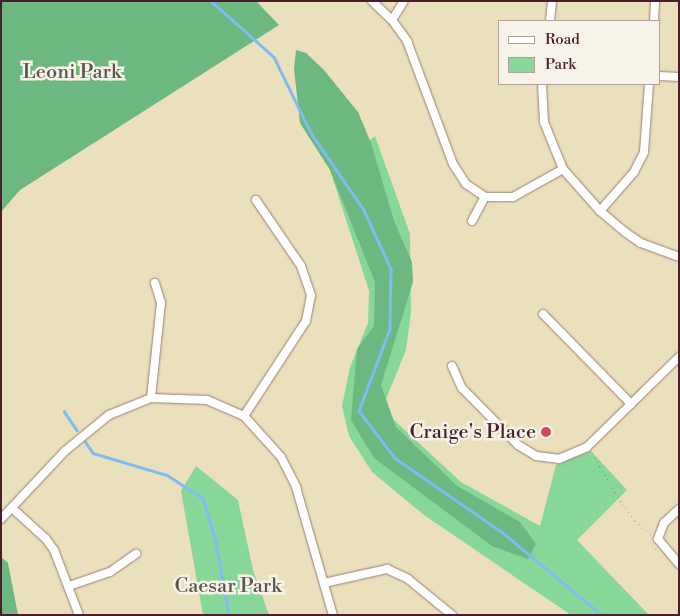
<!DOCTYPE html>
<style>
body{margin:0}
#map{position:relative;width:680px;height:616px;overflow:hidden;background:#ebe0bc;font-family:"Libre Bodoni",serif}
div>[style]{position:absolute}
.green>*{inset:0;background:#86d798}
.forest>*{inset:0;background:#6cb880}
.stream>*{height:2.5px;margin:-1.25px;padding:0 1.25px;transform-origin:1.25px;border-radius:1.25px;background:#82bbf3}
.path>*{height:1px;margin-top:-0.5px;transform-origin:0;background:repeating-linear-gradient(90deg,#9a8074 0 1px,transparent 0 5px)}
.roads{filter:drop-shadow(0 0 1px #9a8074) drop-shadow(0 0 1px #9a8074)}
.minor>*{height:8px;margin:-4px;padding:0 4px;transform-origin:4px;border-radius:4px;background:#fff}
.dots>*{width:14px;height:14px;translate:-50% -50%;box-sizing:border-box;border:2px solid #f7f3e8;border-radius:50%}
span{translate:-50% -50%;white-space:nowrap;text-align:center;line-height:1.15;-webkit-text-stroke:5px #f7f3e8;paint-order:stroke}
.park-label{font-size:20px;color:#5c564c}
.poi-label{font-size:20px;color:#4a1f2b}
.right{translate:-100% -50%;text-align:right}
.frame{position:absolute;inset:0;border:2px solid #4a1f2b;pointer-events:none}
.legend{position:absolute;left:498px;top:20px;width:162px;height:65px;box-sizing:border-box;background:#f7f3e8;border:1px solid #b29e9c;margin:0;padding:6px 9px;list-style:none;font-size:15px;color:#4a1f2b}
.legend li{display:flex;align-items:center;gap:10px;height:25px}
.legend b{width:25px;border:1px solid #b29e9c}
</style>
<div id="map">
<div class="green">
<i style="clip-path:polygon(375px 136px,410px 234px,411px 312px,406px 350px,382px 409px,461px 482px,540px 526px,556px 465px,591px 451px,627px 490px,577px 540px,649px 615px,571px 615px,424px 515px,372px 472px,349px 436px,342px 406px,350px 367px,368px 323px,369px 291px,330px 170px)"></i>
<i style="clip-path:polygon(196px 466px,238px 500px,253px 570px,269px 615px,203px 615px,181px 491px)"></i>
</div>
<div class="forest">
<i style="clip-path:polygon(1px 1px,256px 1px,279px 25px,20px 190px,1px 212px)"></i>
<i style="clip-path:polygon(296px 50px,306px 53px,324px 70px,358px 112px,371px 143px,394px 221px,412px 262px,413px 282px,381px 385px,396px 427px,457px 486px,520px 522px,536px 544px,528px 559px,492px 546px,374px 458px,351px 420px,357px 349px,374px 326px,375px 282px,330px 170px,300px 123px,294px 69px)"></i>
<i style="clip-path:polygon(1px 557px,8px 563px,18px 615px,1px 615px)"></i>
</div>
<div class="stream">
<i style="left:211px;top:1px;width:84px;rotate:41.6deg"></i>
<i style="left:274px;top:57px;width:85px;rotate:64deg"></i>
<i style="left:311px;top:133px;width:93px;rotate:55.5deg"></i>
<i style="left:364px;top:210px;width:65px;rotate:65.4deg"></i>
<i style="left:391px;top:269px;width:60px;rotate:91deg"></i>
<i style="left:390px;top:329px;width:88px;rotate:110.7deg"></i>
<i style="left:359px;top:411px;width:59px;rotate:52.5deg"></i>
<i style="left:395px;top:458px;width:130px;rotate:34.7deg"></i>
<i style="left:502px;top:532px;width:130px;rotate:39.7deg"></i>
<i style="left:64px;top:411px;width:23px;rotate:56deg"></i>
<i style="left:85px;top:441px;width:14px;rotate:56deg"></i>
<i style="left:93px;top:453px;width:77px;rotate:16.6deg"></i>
<i style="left:167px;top:475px;width:43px;rotate:32.6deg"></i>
<i style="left:203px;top:498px;width:46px;rotate:73.5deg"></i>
<i style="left:216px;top:542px;width:74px;rotate:79.9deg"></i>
</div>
<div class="path">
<i style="left:592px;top:453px;width:59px;rotate:59.5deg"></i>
<i style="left:622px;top:504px;width:21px;rotate:53deg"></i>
<i style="left:635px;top:521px;width:21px;rotate:39deg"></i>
<i style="left:652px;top:545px;width:9px;rotate:54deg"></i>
</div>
<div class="roads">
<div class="minor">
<i style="left:372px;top:1px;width:28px;rotate:44deg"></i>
<i style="left:392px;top:20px;width:26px;rotate:54deg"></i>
<i style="left:407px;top:41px;width:131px;rotate:69.5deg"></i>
<i style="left:453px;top:164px;width:24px;rotate:57deg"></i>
<i style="left:466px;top:184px;width:23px;rotate:34deg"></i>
<i style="left:485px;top:197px;width:28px"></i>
<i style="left:513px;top:197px;width:57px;rotate:-29.2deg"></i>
<i style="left:392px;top:20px;width:22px;rotate:-58deg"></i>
<i style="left:550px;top:21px;width:20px;rotate:-84deg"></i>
<i style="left:654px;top:21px;width:20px;rotate:-87deg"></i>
<i style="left:659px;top:76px;width:20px;rotate:3deg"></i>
<i style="left:542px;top:84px;width:38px;rotate:87deg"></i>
<i style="left:544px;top:122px;width:51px;rotate:68deg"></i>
<i style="left:563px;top:169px;width:56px;rotate:48.6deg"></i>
<i style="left:600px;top:211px;width:33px;rotate:40deg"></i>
<i style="left:625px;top:232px;width:19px;rotate:35deg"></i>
<i style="left:641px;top:243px;width:40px;rotate:20.2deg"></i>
<i style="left:600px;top:211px;width:52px;rotate:-48.9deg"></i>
<i style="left:634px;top:172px;width:22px;rotate:-63deg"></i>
<i style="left:644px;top:152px;width:68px;rotate:-85.8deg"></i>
<i style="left:472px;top:221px;width:27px;rotate:-62deg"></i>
<i style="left:543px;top:314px;width:126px;rotate:45.6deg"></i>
<i style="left:452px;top:366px;width:24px;rotate:66deg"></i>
<i style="left:462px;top:388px;width:80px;rotate:45.5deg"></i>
<i style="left:518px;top:445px;width:21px;rotate:31deg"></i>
<i style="left:536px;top:456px;width:23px;rotate:7deg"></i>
<i style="left:559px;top:459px;width:30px;rotate:-23deg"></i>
<i style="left:587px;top:447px;width:129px;rotate:-44.4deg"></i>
<i style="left:151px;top:398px;width:96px;rotate:-84deg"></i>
<i style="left:161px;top:303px;width:21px;rotate:-107deg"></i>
<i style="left:244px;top:416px;width:113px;rotate:-56.9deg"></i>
<i style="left:306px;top:321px;width:26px;rotate:-79deg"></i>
<i style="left:311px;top:295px;width:31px;rotate:-109deg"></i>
<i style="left:301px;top:266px;width:80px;rotate:-124.3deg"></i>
<i style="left:12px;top:508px;width:46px;rotate:42.4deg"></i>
<i style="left:46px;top:539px;width:14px;rotate:54deg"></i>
<i style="left:54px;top:550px;width:70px;rotate:69deg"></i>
<i style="left:679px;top:509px;width:21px;rotate:137deg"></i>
<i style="left:664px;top:523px;width:17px;rotate:111deg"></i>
<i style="left:658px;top:539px;width:33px;rotate:50deg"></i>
<i style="left:1px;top:519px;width:93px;rotate:-46.7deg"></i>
<i style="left:65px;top:451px;width:57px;rotate:-39.3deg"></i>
<i style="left:109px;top:415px;width:45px;rotate:-22deg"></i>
<i style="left:151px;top:398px;width:56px;rotate:2deg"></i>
<i style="left:207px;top:400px;width:40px;rotate:23.4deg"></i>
<i style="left:244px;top:416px;width:55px;rotate:47.9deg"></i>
<i style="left:281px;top:457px;width:34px;rotate:63deg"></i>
<i style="left:296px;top:487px;width:133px;rotate:73.9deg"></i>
<i style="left:324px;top:583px;width:65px;rotate:-12.5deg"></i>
<i style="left:387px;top:569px;width:23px;rotate:25deg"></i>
<i style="left:408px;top:579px;width:57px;rotate:39.3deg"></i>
<i style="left:69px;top:586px;width:43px;rotate:-18.9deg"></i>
<i style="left:110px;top:572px;width:32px;rotate:-35deg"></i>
</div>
</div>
<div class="dots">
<i style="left:546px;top:432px;background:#d1495b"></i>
</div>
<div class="park-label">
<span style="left:72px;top:72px">Leoni Park</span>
<span style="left:228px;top:586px">Caesar Park</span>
</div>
<div class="poi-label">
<span class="right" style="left:536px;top:432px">Craige's Place</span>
</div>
<div class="frame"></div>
<ul class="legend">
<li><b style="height:6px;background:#fff"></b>Road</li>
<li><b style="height:14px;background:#86d798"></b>Park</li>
</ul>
</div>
